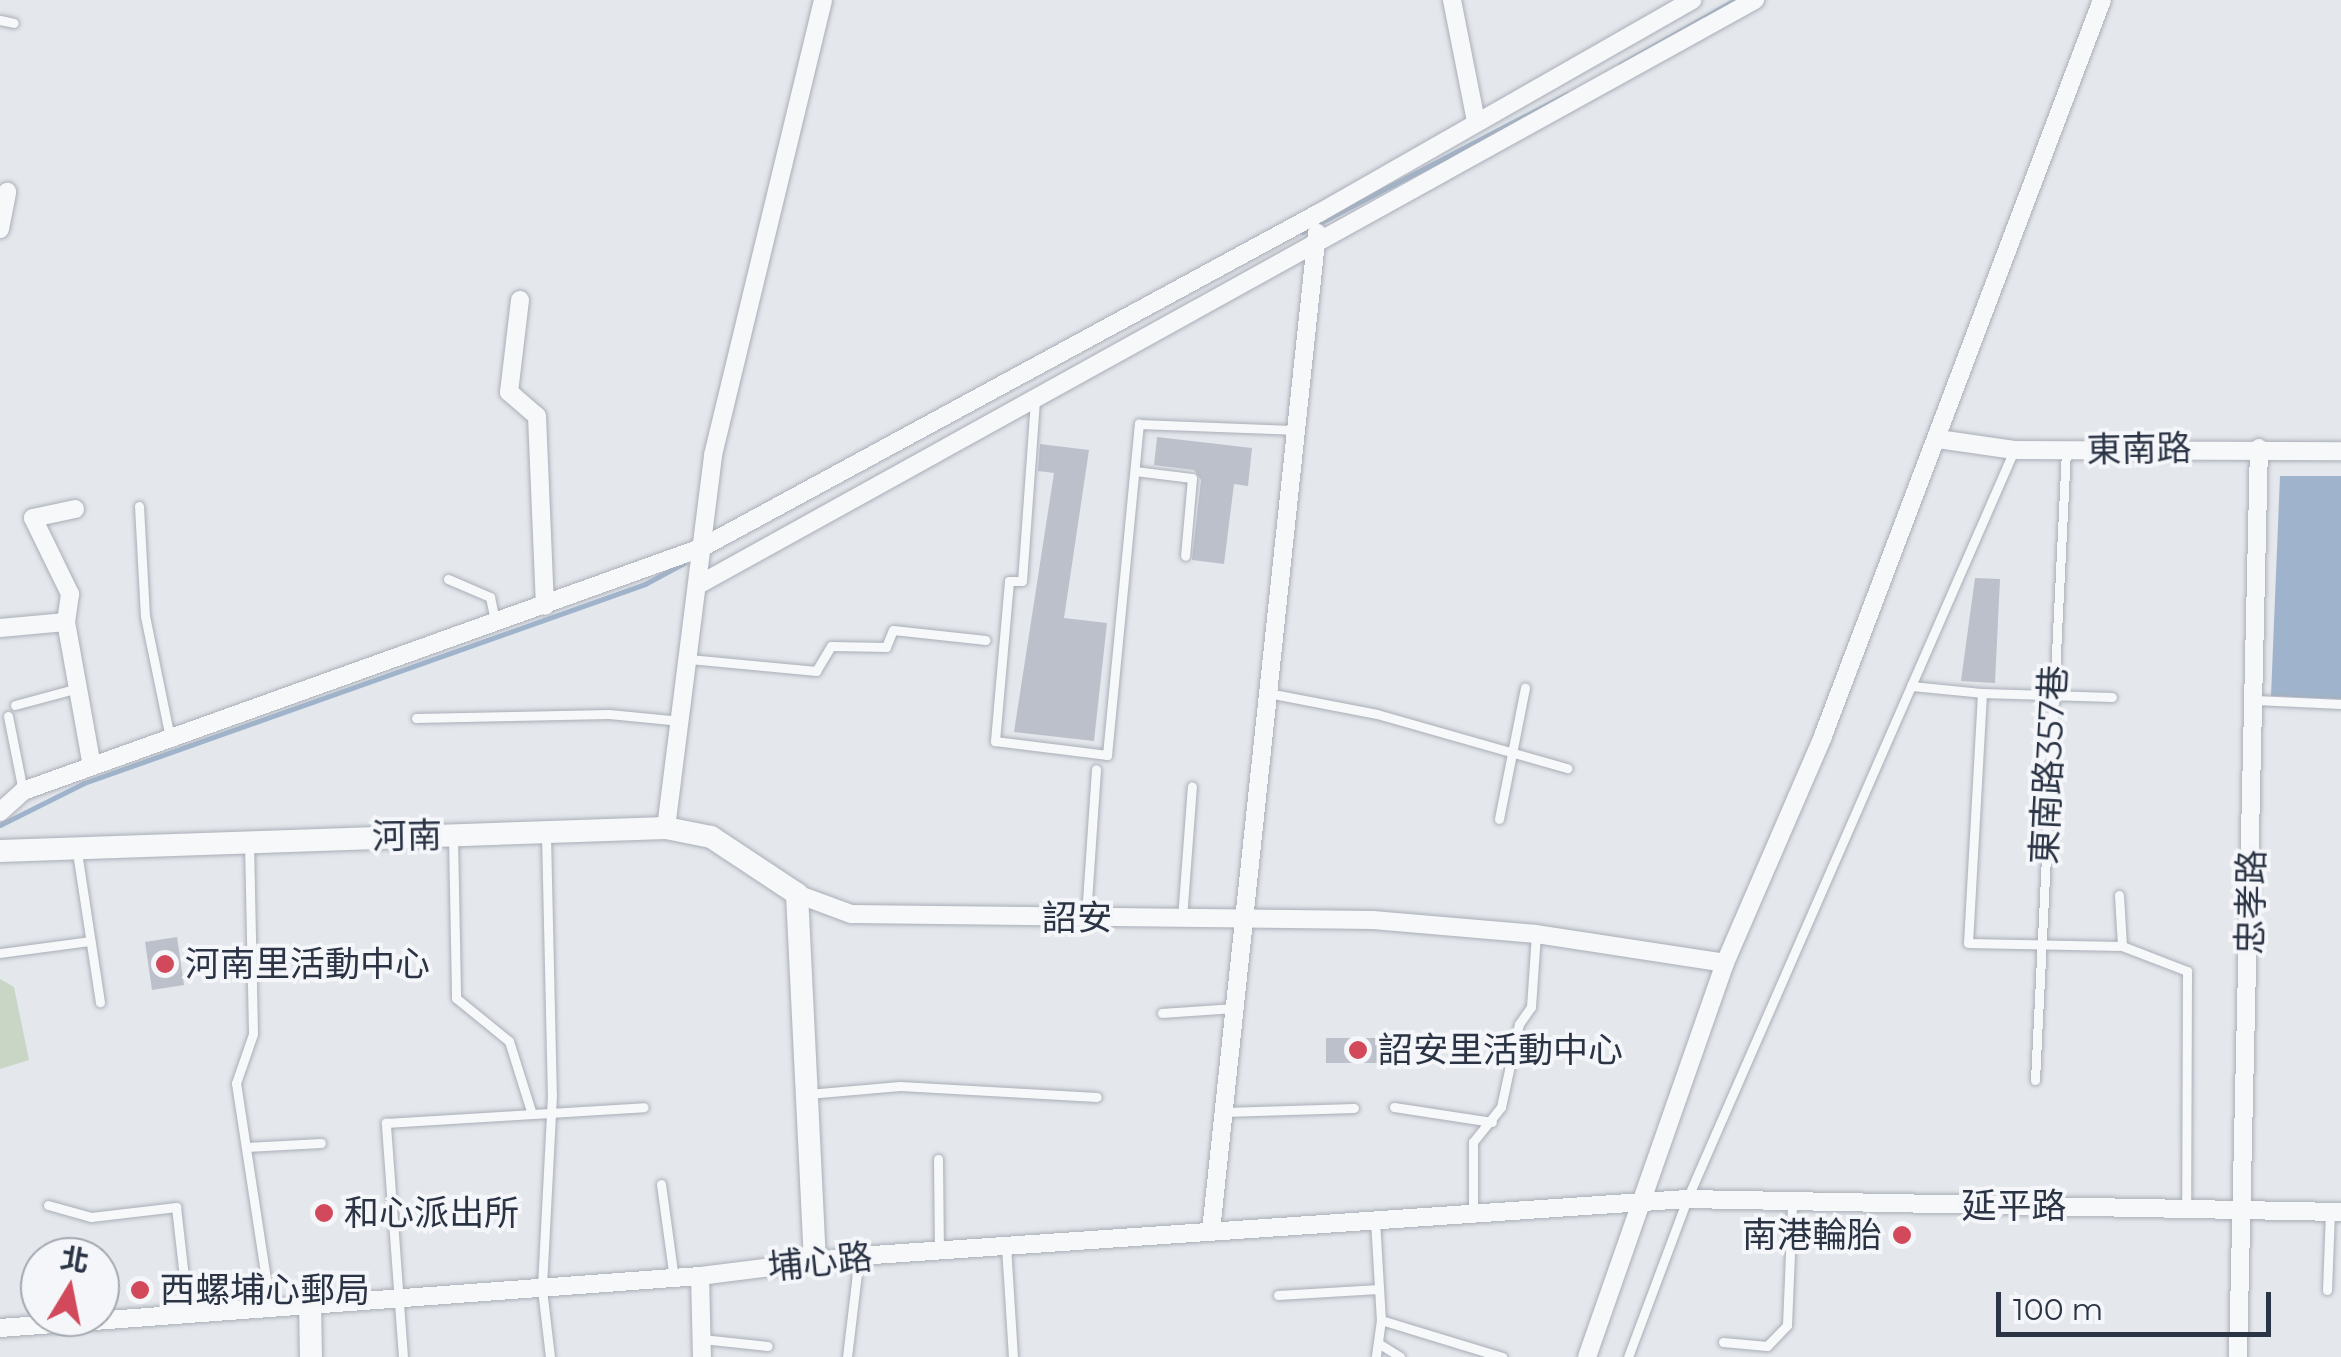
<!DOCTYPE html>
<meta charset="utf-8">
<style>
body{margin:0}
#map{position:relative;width:2341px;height:1357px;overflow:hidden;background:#e4e7ec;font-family:Montserrat,"Noto Sans TC",sans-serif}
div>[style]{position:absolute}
.green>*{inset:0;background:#c9d6c5}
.water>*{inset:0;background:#9fb4cc}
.stream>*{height:5px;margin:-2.5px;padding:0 2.5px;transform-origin:2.5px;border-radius:2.5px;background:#9fb4cc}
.building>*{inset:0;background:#bbc0ca}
.roads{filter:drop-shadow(0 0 2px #a9aeb7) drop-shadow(0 0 2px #a9aeb7)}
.service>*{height:9px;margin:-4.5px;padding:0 4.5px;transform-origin:4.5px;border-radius:4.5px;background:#f7f8fa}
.minor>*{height:18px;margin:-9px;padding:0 9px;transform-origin:9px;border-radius:9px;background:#f7f8fa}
.tertiary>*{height:22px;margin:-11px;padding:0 11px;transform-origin:11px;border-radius:11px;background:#f7f8fa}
.dots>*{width:28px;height:28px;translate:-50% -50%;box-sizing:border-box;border:5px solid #f4f6f9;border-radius:50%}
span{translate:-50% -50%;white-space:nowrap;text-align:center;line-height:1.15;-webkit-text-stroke:8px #f4f6f9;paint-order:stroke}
.street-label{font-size:35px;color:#2b3445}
.poi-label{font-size:35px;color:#2b3445}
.left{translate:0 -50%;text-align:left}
.right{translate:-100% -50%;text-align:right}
.north{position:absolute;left:20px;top:1237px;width:100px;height:100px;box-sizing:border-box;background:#f4f6f9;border:2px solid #a4a8b1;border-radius:50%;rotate:10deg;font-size:28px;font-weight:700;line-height:40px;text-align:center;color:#2b3445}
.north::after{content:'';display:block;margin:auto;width:35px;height:45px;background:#d1495b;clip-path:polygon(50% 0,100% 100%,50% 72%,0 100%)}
.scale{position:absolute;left:1996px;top:1292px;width:275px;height:45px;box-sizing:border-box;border:5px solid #2b3445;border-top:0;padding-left:12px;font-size:30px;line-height:35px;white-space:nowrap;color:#2b3445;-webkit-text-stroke:8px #f4f6f9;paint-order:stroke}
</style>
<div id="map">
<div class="green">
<i style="clip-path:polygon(0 979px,14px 987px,29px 1060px,0 1069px)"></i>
</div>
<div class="water">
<i style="clip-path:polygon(2280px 476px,2341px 476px,2341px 699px,2271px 696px)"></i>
</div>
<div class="stream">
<i style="left:1620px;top:65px;width:132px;rotate:-29.5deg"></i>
<i style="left:1302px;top:232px;width:299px;rotate:-27.5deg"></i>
<i style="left:0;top:825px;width:94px;rotate:-26.6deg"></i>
<i style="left:84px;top:783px;width:595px;rotate:-19.53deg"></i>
<i style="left:645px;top:584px;width:44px;rotate:-28.3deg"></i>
</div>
<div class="building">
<i style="clip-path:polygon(1157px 437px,1252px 448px,1248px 486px,1234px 484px,1224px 564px,1192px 560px,1201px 480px,1194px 470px,1154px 465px)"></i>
<i style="clip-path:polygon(1040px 444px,1089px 450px,1064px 618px,1107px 623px,1094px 741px,1014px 732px,1054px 473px,1038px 471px)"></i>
<i style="clip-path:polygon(1975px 578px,2000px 579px,1995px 683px,1961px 681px)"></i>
<i style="clip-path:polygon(177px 937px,184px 985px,152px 990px,145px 942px)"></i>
<i style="clip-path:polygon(1326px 1038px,1390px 1038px,1390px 1063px,1326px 1063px)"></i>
</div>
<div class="roads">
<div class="service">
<i style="left:0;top:20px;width:14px;rotate:12deg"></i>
<i style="left:1035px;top:400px;width:181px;rotate:94.1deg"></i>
<i style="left:1022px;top:581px;width:13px;rotate:180deg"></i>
<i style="left:1009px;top:581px;width:161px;rotate:95deg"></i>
<i style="left:995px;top:741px;width:113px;rotate:7.1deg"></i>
<i style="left:1107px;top:755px;width:333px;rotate:-84.5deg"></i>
<i style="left:1139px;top:424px;width:153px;rotate:2.2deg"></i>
<i style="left:1135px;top:471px;width:57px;rotate:7deg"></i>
<i style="left:1192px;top:478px;width:78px;rotate:95.1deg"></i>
<i style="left:139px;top:506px;width:110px;rotate:86.9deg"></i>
<i style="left:145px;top:616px;width:125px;rotate:78.4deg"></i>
<i style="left:448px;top:579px;width:46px;rotate:23.2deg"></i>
<i style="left:490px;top:597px;width:25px;rotate:78deg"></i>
<i style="left:689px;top:659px;width:128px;rotate:5.4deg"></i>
<i style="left:816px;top:671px;width:29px;rotate:-59deg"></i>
<i style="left:831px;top:646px;width:55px;rotate:1deg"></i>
<i style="left:886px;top:647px;width:18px;rotate:-68deg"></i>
<i style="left:893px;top:630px;width:93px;rotate:6.2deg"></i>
<i style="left:1911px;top:686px;width:71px;rotate:5.6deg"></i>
<i style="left:1982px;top:693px;width:250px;rotate:93.2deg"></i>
<i style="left:1968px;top:943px;width:154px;rotate:1.1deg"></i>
<i style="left:1268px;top:693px;width:111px;rotate:10.9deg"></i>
<i style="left:1377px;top:714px;width:198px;rotate:15.9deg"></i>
<i style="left:1982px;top:693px;width:130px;rotate:1.8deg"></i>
<i style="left:2255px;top:700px;width:86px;rotate:2.7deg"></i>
<i style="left:15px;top:705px;width:65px;rotate:-15.1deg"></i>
<i style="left:8px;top:716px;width:76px;rotate:78.7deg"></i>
<i style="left:416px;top:718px;width:193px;rotate:-1.2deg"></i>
<i style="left:609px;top:714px;width:72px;rotate:5.6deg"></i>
<i style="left:1499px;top:819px;width:134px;rotate:-78.8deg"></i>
<i style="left:546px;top:835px;width:260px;rotate:88.7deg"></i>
<i style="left:552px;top:1095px;width:194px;rotate:93deg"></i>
<i style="left:542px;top:1289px;width:68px;rotate:83.3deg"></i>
<i style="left:453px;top:837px;width:161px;rotate:88.9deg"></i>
<i style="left:456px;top:998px;width:68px;rotate:39.1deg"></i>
<i style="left:509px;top:1041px;width:73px;rotate:72.6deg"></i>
<i style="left:249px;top:842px;width:192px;rotate:88.8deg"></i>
<i style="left:253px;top:1034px;width:52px;rotate:109.1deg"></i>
<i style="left:236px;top:1083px;width:226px;rotate:81.3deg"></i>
<i style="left:77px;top:852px;width:152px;rotate:81.3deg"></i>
<i style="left:2119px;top:895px;width:51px;rotate:86.6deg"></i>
<i style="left:2122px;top:946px;width:70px;rotate:21deg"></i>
<i style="left:2187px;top:971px;width:236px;rotate:90.2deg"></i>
<i style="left:1086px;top:916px;width:147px;rotate:-86.1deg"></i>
<i style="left:1182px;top:918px;width:132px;rotate:-85.7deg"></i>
<i style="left:0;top:953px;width:91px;rotate:-7.6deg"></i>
<i style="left:1162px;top:1013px;width:72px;rotate:-4deg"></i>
<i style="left:2035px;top:1080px;width:631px;rotate:-87.18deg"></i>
<i style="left:808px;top:1094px;width:92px;rotate:-5deg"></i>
<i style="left:900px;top:1086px;width:197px;rotate:3.2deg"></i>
<i style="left:1394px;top:1107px;width:99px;rotate:8.7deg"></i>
<i style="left:1224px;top:1112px;width:130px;rotate:-1.8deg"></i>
<i style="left:246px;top:1147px;width:75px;rotate:-3.1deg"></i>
<i style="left:938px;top:1159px;width:92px;rotate:89.4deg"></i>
<i style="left:661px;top:1184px;width:96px;rotate:82.2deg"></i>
<i style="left:48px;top:1205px;width:45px;rotate:15.6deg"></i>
<i style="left:91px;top:1217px;width:86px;rotate:-6.7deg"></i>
<i style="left:176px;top:1207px;width:107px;rotate:83.5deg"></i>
<i style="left:1473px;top:1214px;width:72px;rotate:-90deg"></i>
<i style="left:1473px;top:1142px;width:45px;rotate:-51.3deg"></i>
<i style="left:1501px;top:1107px;width:85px;rotate:-77.8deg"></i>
<i style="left:1519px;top:1024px;width:21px;rotate:-55deg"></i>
<i style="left:1531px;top:1007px;width:73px;rotate:-86.1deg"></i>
<i style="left:1375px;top:1220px;width:100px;rotate:86.6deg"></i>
<i style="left:1381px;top:1320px;width:37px;rotate:98deg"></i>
<i style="left:1006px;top:1246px;width:111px;rotate:86.4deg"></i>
<i style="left:2327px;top:1290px;width:78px;rotate:-87.8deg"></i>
<i style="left:1278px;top:1295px;width:100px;rotate:-3.4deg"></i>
<i style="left:1381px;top:1320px;width:127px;rotate:17deg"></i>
<i style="left:702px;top:1339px;width:66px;rotate:6.1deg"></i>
<i style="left:1723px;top:1342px;width:44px;rotate:5.2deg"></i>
<i style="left:1767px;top:1346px;width:29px;rotate:-46deg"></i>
<i style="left:1787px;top:1325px;width:121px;rotate:-87.6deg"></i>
<i style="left:1378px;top:1343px;width:26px;rotate:32deg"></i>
<i style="left:403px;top:1357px;width:235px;rotate:-94.2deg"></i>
<i style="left:386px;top:1123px;width:258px;rotate:-3.5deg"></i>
<i style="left:847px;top:1357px;width:102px;rotate:-83.2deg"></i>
<i style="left:1628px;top:1357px;width:169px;rotate:-69.5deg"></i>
<i style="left:1687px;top:1199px;width:817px;rotate:-66.41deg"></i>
</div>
<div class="minor">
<i style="left:1452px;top:0;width:123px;rotate:78.8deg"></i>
<i style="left:0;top:229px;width:38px;rotate:-79deg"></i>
<i style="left:520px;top:300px;width:93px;rotate:96.8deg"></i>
<i style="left:509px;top:392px;width:37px;rotate:41deg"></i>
<i style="left:537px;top:416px;width:190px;rotate:87.6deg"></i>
<i style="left:1938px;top:439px;width:77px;rotate:8.2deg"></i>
<i style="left:2014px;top:450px;width:327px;rotate:0.2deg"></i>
<i style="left:75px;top:509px;width:43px;rotate:167.9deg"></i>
<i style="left:33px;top:518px;width:85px;rotate:64deg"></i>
<i style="left:70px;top:594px;width:28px;rotate:98deg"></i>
<i style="left:66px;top:622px;width:146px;rotate:79.8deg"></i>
<i style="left:700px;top:584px;width:1206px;rotate:-28.97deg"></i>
<i style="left:0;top:628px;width:66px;rotate:-5.2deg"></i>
<i style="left:0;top:812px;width:31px;rotate:-42deg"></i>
<i style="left:23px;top:791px;width:720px;rotate:-19.72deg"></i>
<i style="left:701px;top:548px;width:703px;rotate:-28.46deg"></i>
<i style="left:1319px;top:213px;width:430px;rotate:-29.7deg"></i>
<i style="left:666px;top:828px;width:376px;rotate:-82.8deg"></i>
<i style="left:713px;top:455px;width:468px;rotate:-76.4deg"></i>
<i style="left:797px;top:894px;width:58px;rotate:20.3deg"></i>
<i style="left:851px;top:914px;width:522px;rotate:0.66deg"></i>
<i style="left:1373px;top:920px;width:164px;rotate:4.9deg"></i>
<i style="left:1536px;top:934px;width:191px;rotate:8.7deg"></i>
<i style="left:1211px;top:1231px;width:1004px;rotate:-83.94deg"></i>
<i style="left:700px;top:1276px;width:81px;rotate:88.6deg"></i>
<i style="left:0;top:1328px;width:702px;rotate:-4.25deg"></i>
<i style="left:700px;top:1276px;width:160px;rotate:-7.2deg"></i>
<i style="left:859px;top:1256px;width:830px;rotate:-3.94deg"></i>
<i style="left:1687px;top:1199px;width:654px;rotate:1.14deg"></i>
<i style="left:1587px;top:1357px;width:417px;rotate:-70.7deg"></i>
<i style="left:1725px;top:963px;width:247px;rotate:-66.6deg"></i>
<i style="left:1823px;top:736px;width:787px;rotate:-69.24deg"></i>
<i style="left:2238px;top:1357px;width:909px;rotate:-88.68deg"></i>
</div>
<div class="tertiary">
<i style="left:0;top:851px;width:666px;rotate:-1.98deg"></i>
<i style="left:666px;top:828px;width:46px;rotate:11.3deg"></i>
<i style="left:711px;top:837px;width:103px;rotate:33.5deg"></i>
<i style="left:797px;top:894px;width:366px;rotate:87.2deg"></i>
<i style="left:310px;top:1301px;width:56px;rotate:89deg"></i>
</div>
</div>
<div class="dots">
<i style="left:165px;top:964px;background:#d1495b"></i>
<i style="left:1358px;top:1050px;background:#d1495b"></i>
<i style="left:324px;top:1213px;background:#d1495b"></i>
<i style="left:1902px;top:1235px;background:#d1495b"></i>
<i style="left:140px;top:1290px;background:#d1495b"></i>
</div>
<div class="street-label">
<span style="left:2139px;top:449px;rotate:-1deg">東南路</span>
<span style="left:2049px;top:765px;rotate:-87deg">東南路357巷</span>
<span style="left:407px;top:836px;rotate:-1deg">河南</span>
<span style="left:2251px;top:902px;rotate:-89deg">忠孝路</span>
<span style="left:1077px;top:918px">詔安</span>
<span style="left:2014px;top:1206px">延平路</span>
<span style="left:820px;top:1262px;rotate:-6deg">埔心路</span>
</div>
<div class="poi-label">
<span class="left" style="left:185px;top:964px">河南里活動中心</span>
<span class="left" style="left:1378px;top:1050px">詔安里活動中心</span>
<span class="left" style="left:344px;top:1213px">和心派出所</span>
<span class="right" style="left:1882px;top:1235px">南港輪胎</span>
<span class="left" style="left:160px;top:1290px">西螺埔心郵局</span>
</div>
<div class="north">北</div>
<div class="scale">100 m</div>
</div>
